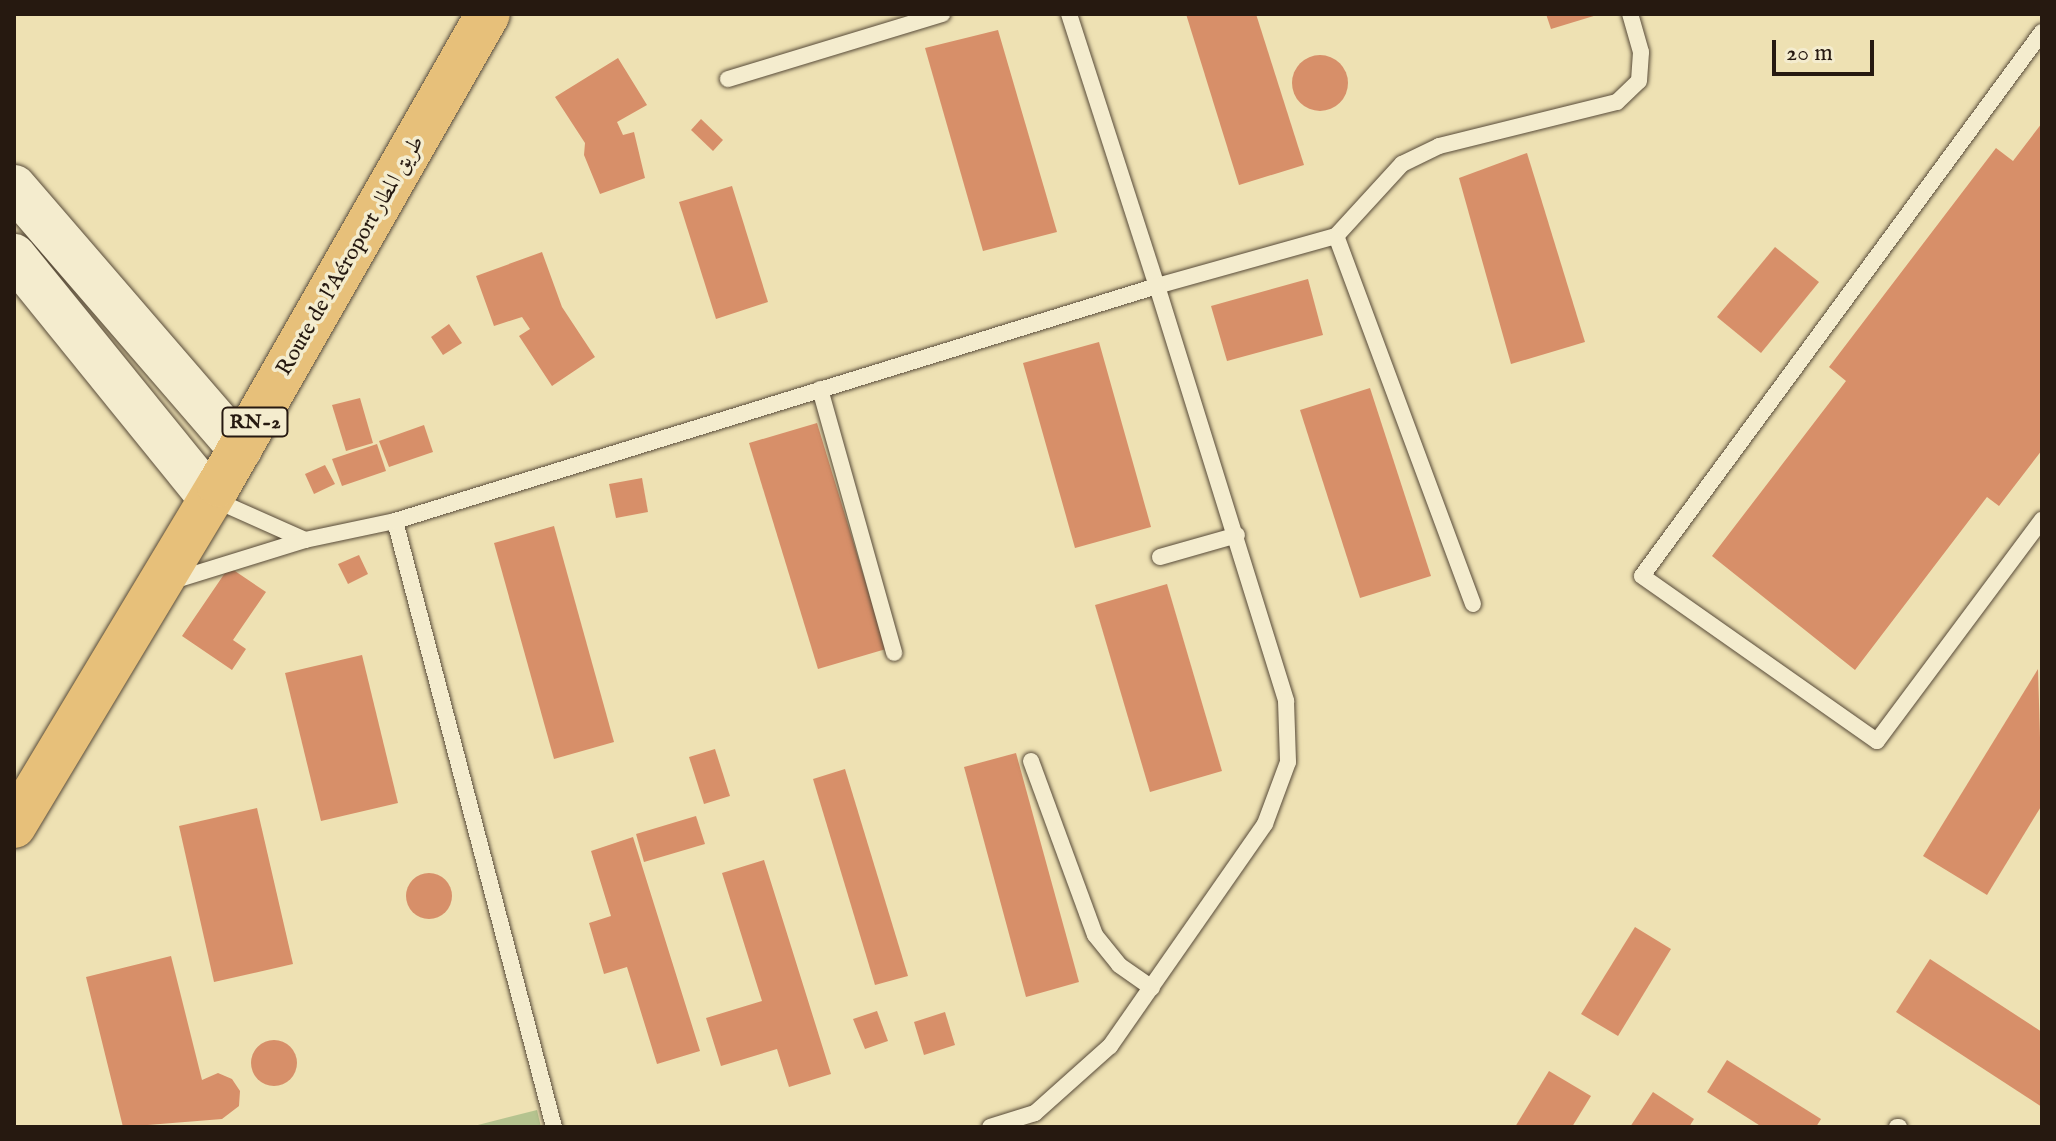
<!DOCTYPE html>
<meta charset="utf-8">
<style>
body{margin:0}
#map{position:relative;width:2056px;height:1141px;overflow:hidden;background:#eee1b3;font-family:"IM FELL English",Amiri,serif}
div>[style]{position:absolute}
.green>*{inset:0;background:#b5c38f}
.building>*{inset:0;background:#d78f69}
.round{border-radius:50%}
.roads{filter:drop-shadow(0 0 2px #584b39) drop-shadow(0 0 2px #584b39)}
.service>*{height:16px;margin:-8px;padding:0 8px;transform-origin:8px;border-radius:8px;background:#f4ecce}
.secondary>*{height:44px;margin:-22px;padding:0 22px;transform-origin:22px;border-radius:22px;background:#f4ecce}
.primary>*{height:44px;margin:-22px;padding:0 22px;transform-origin:22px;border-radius:22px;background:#e7c07a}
span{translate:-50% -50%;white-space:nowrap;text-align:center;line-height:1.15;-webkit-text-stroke:7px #f4ecce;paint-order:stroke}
.shield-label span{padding:2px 6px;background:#f4ecce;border:2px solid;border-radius:6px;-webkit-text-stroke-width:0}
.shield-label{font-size:20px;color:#261910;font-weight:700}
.street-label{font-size:22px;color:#261910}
.frame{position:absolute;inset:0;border:16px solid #261910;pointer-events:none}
.scale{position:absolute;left:1772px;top:40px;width:102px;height:36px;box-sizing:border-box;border:4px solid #261910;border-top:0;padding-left:10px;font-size:24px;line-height:28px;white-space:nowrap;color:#261910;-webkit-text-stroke:6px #f4ecce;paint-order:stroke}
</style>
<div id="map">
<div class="green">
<i style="clip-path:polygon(537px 1110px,541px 1127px,470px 1127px)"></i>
</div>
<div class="building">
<i style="clip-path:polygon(1186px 14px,1256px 14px,1304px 165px,1239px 185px)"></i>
<i style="clip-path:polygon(1546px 14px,1596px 14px,1597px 15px,1551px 29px)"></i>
<i style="clip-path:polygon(998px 30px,1057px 232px,983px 251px,925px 48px)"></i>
<i class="round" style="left:1292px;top:55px;width:56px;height:56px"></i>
<i style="clip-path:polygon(618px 58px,647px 105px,617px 122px,623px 135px,634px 132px,645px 178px,600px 194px,584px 155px,585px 143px,555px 97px)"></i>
<i style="clip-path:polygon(701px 119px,723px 140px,713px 151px,691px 130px)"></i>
<i style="clip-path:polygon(2042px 123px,2042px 450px,1999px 506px,1987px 497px,1855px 670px,1712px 556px,1846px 381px,1829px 367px,1996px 148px,2013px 161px)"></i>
<i style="clip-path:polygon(1527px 153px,1585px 342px,1511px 364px,1459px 178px)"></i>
<i style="clip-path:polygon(732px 186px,768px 302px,716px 319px,679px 202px)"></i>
<i style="clip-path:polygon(1775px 247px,1819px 282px,1761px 353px,1717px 317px)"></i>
<i style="clip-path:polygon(542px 252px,562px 307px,595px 357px,552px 386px,519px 336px,530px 329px,522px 317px,494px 326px,476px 276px)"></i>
<i style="clip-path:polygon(1308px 279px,1323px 335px,1227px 361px,1211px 306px)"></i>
<i style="clip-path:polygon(449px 324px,462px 343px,443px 355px,431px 337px)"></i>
<i style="clip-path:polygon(1099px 342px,1151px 527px,1075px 548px,1023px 363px)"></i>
<i style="clip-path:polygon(1370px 388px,1431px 576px,1360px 598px,1300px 410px)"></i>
<i style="clip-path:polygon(360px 398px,373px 443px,346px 451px,332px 405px)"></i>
<i style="clip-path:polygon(817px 423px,886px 649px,818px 669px,749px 443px)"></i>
<i style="clip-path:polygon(424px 425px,433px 452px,389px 467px,379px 441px)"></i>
<i style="clip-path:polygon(377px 444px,386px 471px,342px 486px,332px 459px)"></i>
<i style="clip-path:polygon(325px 465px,335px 484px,314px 494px,305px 474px)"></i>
<i style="clip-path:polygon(642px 478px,648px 512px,616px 518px,609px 484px)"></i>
<i style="clip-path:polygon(554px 526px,614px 742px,554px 759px,494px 543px)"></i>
<i style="clip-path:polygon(359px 555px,368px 574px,348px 584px,338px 564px)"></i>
<i style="clip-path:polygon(229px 567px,266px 592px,233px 640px,246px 649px,232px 670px,182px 636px)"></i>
<i style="clip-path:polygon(1167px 584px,1222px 771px,1150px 792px,1095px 605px)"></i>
<i style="clip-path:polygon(362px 655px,398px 803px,321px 821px,285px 673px)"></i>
<i style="clip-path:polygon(2038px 669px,2042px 805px,1987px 895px,1923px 856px)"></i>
<i style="clip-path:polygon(715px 749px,730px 796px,704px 804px,689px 757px)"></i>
<i style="clip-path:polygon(1016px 753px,1079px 982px,1026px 997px,964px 767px)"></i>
<i style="clip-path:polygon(845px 769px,908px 976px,875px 985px,813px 779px)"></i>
<i style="clip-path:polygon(257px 808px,293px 964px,214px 982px,179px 826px)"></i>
<i style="clip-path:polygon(696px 816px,705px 844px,644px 862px,636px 834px)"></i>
<i style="clip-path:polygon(633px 837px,700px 1051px,657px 1064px,627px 967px,604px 974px,589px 923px,611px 916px,591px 851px)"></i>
<i style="clip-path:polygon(764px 860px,831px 1074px,789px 1087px,777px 1049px,721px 1066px,706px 1018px,762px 1001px,722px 873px)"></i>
<i class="round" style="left:406px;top:873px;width:46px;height:46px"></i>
<i style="clip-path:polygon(1635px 927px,1671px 949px,1618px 1036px,1581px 1014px)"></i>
<i style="clip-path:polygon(171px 956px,202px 1080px,218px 1073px,232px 1079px,240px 1091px,239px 1106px,222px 1119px,123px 1127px,86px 977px)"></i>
<i style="clip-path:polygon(1930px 959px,2042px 1032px,2042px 1107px,1896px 1012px)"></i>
<i style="clip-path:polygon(877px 1011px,888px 1041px,865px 1049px,853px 1019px)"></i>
<i style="clip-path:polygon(945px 1012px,955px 1045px,924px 1055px,914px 1022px)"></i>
<i class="round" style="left:251px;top:1040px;width:46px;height:46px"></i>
<i style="clip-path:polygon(1727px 1060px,1821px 1119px,1816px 1127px,1762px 1127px,1707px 1092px)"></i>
<i style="clip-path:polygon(1549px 1071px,1591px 1096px,1572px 1127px,1515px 1127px)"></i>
<i style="clip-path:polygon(1653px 1092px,1694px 1119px,1689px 1127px,1630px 1127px)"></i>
</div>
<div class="roads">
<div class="service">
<i style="left:1069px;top:14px;width:286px;rotate:72.1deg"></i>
<i style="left:1157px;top:286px;width:186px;rotate:-15.6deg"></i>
<i style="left:2042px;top:32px;width:675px;rotate:126.33deg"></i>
<i style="left:1642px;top:576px;width:287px;rotate:35.1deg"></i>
<i style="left:1877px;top:741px;width:276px;rotate:-53.3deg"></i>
<i style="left:728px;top:79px;width:224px;rotate:-16.9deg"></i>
<i style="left:820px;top:389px;width:274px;rotate:74.3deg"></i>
<i style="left:213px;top:499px;width:101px;rotate:24deg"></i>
<i style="left:305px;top:540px;width:92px;rotate:-11.9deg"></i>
<i style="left:395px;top:521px;width:627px;rotate:75.3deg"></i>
<i style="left:395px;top:521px;width:797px;rotate:-17.14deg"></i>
<i style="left:1157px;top:286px;width:435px;rotate:72.7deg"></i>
<i style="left:1286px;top:701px;width:61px;rotate:88.1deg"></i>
<i style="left:1288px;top:762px;width:66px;rotate:110.4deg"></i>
<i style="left:1265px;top:824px;width:271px;rotate:124.9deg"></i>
<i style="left:1110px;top:1046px;width:101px;rotate:138.2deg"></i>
<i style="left:1035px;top:1113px;width:47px;rotate:162.7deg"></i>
<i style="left:1160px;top:557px;width:80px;rotate:-15.9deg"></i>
<i style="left:169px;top:582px;width:142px;rotate:-17.2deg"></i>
<i style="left:1473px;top:604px;width:393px;rotate:-110.4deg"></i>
<i style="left:1336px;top:236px;width:98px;rotate:-47.5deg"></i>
<i style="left:1402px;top:164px;width:41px;rotate:-25.9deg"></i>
<i style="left:1439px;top:146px;width:183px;rotate:-13.9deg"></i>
<i style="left:1617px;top:102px;width:30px;rotate:-44deg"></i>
<i style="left:1639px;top:81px;width:29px;rotate:-86deg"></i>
<i style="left:1641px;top:52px;width:40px;rotate:-106deg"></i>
<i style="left:1031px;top:761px;width:185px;rotate:69.8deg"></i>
<i style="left:1095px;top:935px;width:38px;rotate:51deg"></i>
<i style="left:1119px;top:965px;width:40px;rotate:34.9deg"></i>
<i style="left:1897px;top:1127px;width:2px"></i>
</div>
<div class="secondary">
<i style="left:14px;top:187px;width:346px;rotate:49.2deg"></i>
<i style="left:14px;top:256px;width:311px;rotate:51deg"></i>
</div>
<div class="primary">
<i style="left:14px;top:826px;width:398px;rotate:-59deg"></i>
<i style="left:219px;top:485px;width:542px;rotate:-60.27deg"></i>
</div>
</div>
<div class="shield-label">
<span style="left:255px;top:422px">RN-2</span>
</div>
<div class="street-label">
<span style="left:351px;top:256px;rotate:-60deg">Route de l'Aéroport طريق المطار</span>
</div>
<div class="frame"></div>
<div class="scale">20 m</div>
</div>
